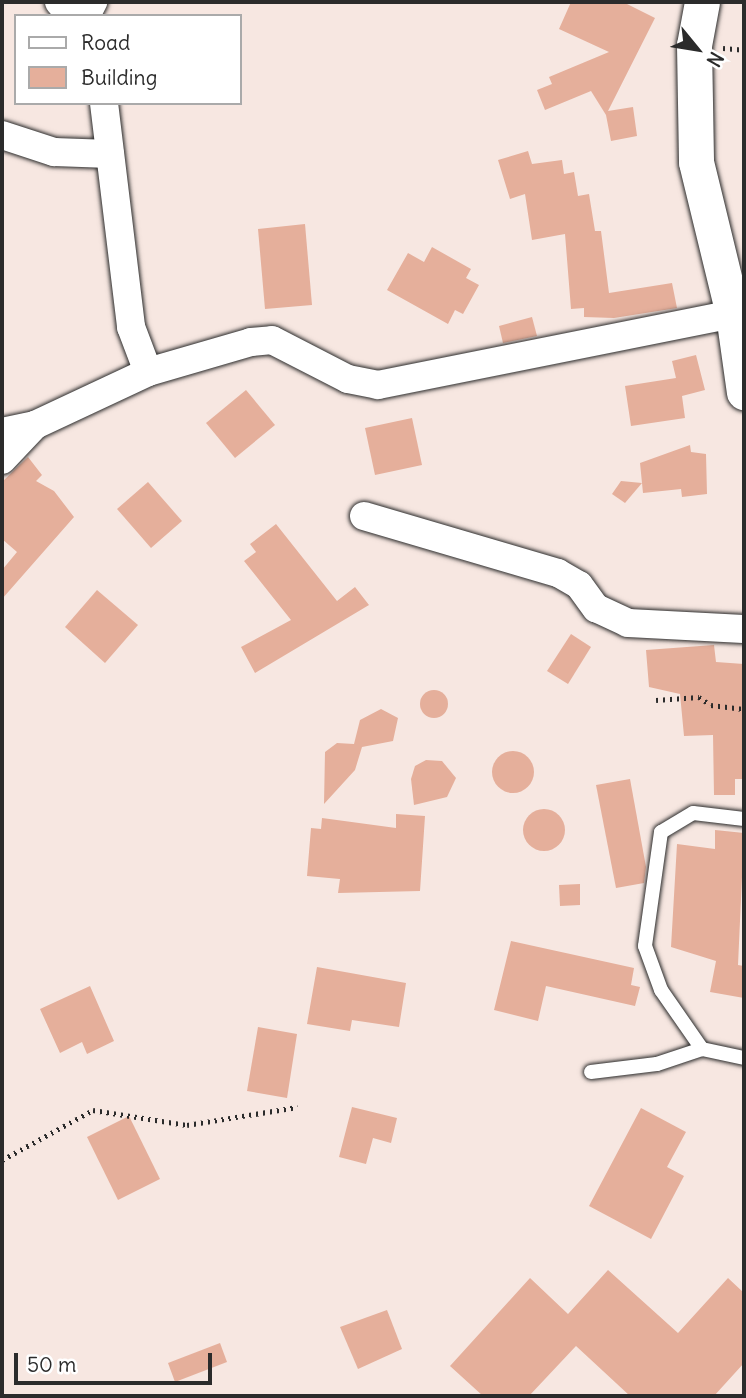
<!DOCTYPE html>
<style>
body{margin:0}
#map{position:relative;width:746px;height:1398px;overflow:hidden;background:#f7e7e1;font-family:Delius,sans-serif}
div>[style]{position:absolute}
.building>*{inset:0;background:#e5af9b}
.round{border-radius:50%}
.path>*{height:4.5px;margin-top:-2.25px;transform-origin:0;background:repeating-linear-gradient(90deg,#2b2b2b 0 2px,transparent 0 7px)}
.roads{filter:drop-shadow(0 0 2px #2b2b2b) drop-shadow(0 0 2px #2b2b2b)}
.service>*{height:14px;margin:-7px;padding:0 7px;transform-origin:7px;border-radius:7px;background:#fff}
.minor>*{height:28px;margin:-14px;padding:0 14px;transform-origin:14px;border-radius:14px;background:#fff}
.tertiary>*{height:35px;margin:-17.5px;padding:0 17.5px;transform-origin:17.5px;border-radius:17.5px;background:#fff}
span{translate:-50% -50%;white-space:nowrap;text-align:center;line-height:1.15;-webkit-text-stroke:5px #fff;paint-order:stroke}
.frame{position:absolute;inset:0;border:4px solid #2b2b2b;pointer-events:none}
.legend{position:absolute;left:14px;top:14px;width:228px;height:91px;box-sizing:border-box;background:#fff;border:2px solid #aaa;margin:0;padding:9px 12px;list-style:none;font-size:21px;color:#2b2b2b}
.legend li{display:flex;align-items:center;gap:14px;height:35px}
.legend b{width:35px;border:2px solid #aaa}
.north{position:absolute;left:662px;top:14px;width:70px;height:70px;-webkit-text-stroke:5px #fff;paint-order:stroke;rotate:120deg;font-size:19px;font-weight:700;line-height:28px;text-align:center;color:#2b2b2b}
.north::after{content:'';display:block;margin:auto;width:24px;height:32px;background:#2b2b2b;clip-path:polygon(50% 0,100% 100%,50% 72%,0 100%)}
.scale{position:absolute;left:14px;top:1353px;width:198px;height:32px;box-sizing:border-box;border:4px solid #2b2b2b;border-top:0;padding-left:9px;font-size:21px;line-height:24px;white-space:nowrap;color:#2b2b2b;-webkit-text-stroke:5px #fff;paint-order:stroke}
</style>
<div id="map">
<div class="building">
<i style="clip-path:polygon(571px 2px,623px 2px,655px 18px,608px 111px,633px 107px,637px 136px,611px 141px,606px 115px,591px 91px,545px 110px,537px 90px,552px 84px,549px 77px,609px 52px,559px 29px)"></i>
<i style="clip-path:polygon(528px 151px,532px 164px,562px 160px,564px 174px,574px 172px,578px 196px,589px 194px,595px 231px,601px 231px,609px 293px,672px 283px,677px 308px,614px 318px,584px 317px,584px 308px,571px 309px,565px 234px,532px 240px,525px 194px,510px 199px,498px 160px)"></i>
<i style="clip-path:polygon(305px 224px,312px 305px,265px 309px,258px 229px)"></i>
<i style="clip-path:polygon(432px 247px,471px 269px,466px 278px,479px 285px,463px 314px,455px 310px,448px 324px,387px 290px,408px 253px,424px 262px)"></i>
<i style="clip-path:polygon(532px 317px,537px 336px,503px 343px,499px 326px)"></i>
<i style="clip-path:polygon(696px 355px,705px 390px,682px 396px,685px 418px,631px 426px,625px 386px,676px 378px,672px 361px)"></i>
<i style="clip-path:polygon(246px 390px,275px 425px,235px 458px,206px 423px)"></i>
<i style="clip-path:polygon(412px 418px,422px 465px,375px 475px,365px 428px)"></i>
<i style="clip-path:polygon(690px 445px,691px 452px,706px 454px,707px 494px,682px 497px,681px 489px,643px 493px,640px 463px)"></i>
<i style="clip-path:polygon(28px 457px,42px 475px,36px 481px,54px 491px,74px 517px,2px 599px,2px 570px,17px 552px,2px 539px,2px 482px)"></i>
<i style="clip-path:polygon(621px 481px,642px 483px,625px 503px,612px 494px)"></i>
<i style="clip-path:polygon(148px 482px,182px 521px,151px 548px,117px 509px)"></i>
<i style="clip-path:polygon(276px 524px,337px 601px,355px 587px,369px 605px,255px 673px,241px 647px,291px 620px,244px 561px,256px 552px,250px 544px)"></i>
<i style="clip-path:polygon(97px 590px,138px 625px,105px 663px,65px 627px)"></i>
<i style="clip-path:polygon(571px 634px,591px 647px,568px 684px,547px 671px)"></i>
<i style="clip-path:polygon(714px 645px,716px 662px,744px 664px,744px 779px,735px 779px,735px 795px,714px 795px,713px 735px,684px 736px,680px 694px,649px 687px,646px 650px)"></i>
<i class="round" style="left:420px;top:690px;width:28px;height:28px"></i>
<i style="clip-path:polygon(381px 709px,398px 718px,393px 741px,362px 747px,355px 770px,324px 804px,325px 752px,337px 743px,354px 744px,360px 720px)"></i>
<i class="round" style="left:492px;top:751px;width:42px;height:42px"></i>
<i style="clip-path:polygon(426px 760px,442px 761px,456px 778px,447px 797px,414px 805px,411px 779px,415px 766px)"></i>
<i style="clip-path:polygon(630px 779px,646px 867px,644px 883px,616px 888px,596px 785px)"></i>
<i class="round" style="left:523px;top:809px;width:42px;height:42px"></i>
<i style="clip-path:polygon(396px 814px,425px 816px,420px 891px,338px 893px,340px 879px,307px 876px,311px 828px,321px 829px,322px 818px,396px 828px)"></i>
<i style="clip-path:polygon(715px 830px,744px 833px,738px 965px,744px 966px,744px 998px,710px 992px,716px 961px,671px 947px,677px 844px,715px 849px)"></i>
<i style="clip-path:polygon(580px 884px,580px 905px,560px 906px,559px 885px)"></i>
<i style="clip-path:polygon(511px 941px,634px 968px,631px 985px,640px 987px,635px 1006px,546px 986px,538px 1021px,494px 1010px)"></i>
<i style="clip-path:polygon(317px 967px,406px 983px,399px 1027px,352px 1020px,350px 1031px,307px 1024px)"></i>
<i style="clip-path:polygon(90px 986px,114px 1041px,87px 1054px,82px 1042px,60px 1053px,40px 1009px)"></i>
<i style="clip-path:polygon(258px 1027px,297px 1034px,287px 1098px,247px 1091px)"></i>
<i style="clip-path:polygon(352px 1107px,397px 1118px,391px 1143px,373px 1138px,366px 1164px,339px 1157px)"></i>
<i style="clip-path:polygon(641px 1108px,686px 1132px,667px 1167px,684px 1176px,651px 1239px,589px 1206px)"></i>
<i style="clip-path:polygon(129px 1116px,160px 1179px,118px 1200px,87px 1137px)"></i>
<i style="clip-path:polygon(608px 1270px,678px 1333px,728px 1278px,744px 1293px,744px 1363px,714px 1396px,630px 1396px,576px 1346px,529px 1396px,483px 1396px,450px 1366px,530px 1278px,568px 1314px)"></i>
<i style="clip-path:polygon(387px 1310px,402px 1349px,358px 1369px,340px 1327px)"></i>
<i style="clip-path:polygon(220px 1343px,227px 1362px,175px 1382px,168px 1363px)"></i>
</div>
<div class="path">
<i style="left:723px;top:48px;width:21px;rotate:5deg"></i>
<i style="left:656px;top:700px;width:43px;rotate:-4deg"></i>
<i style="left:699px;top:697px;width:14px;rotate:34deg"></i>
<i style="left:711px;top:705px;width:33px;rotate:7deg"></i>
<i style="left:2px;top:1160px;width:104px;rotate:-28.8deg"></i>
<i style="left:93px;top:1110px;width:95px;rotate:9.1deg"></i>
<i style="left:187px;top:1125px;width:112px;rotate:-9.2deg"></i>
</div>
<div class="roads">
<div class="service">
<i style="left:744px;top:819px;width:51px;rotate:-173.3deg"></i>
<i style="left:693px;top:813px;width:37px;rotate:149deg"></i>
<i style="left:661px;top:832px;width:115px;rotate:98deg"></i>
<i style="left:645px;top:946px;width:47px;rotate:70deg"></i>
<i style="left:661px;top:990px;width:72px;rotate:55.2deg"></i>
<i style="left:702px;top:1049px;width:43px;rotate:12.1deg"></i>
<i style="left:591px;top:1072px;width:66px;rotate:-6.9deg"></i>
<i style="left:657px;top:1064px;width:47px;rotate:-18.4deg"></i>
</div>
<div class="minor">
<i style="left:59px;top:2px;width:18px;rotate:49deg"></i>
<i style="left:86px;top:16px;width:16px;rotate:-63deg"></i>
<i style="left:104px;top:103px;width:226px;rotate:83.1deg"></i>
<i style="left:131px;top:327px;width:48px;rotate:69.3deg"></i>
<i style="left:2px;top:135px;width:55px;rotate:18.1deg"></i>
<i style="left:54px;top:152px;width:56px;rotate:2deg"></i>
<i style="left:2px;top:432px;width:34px;rotate:-12deg"></i>
<i style="left:35px;top:425px;width:125px;rotate:-25.1deg"></i>
<i style="left:148px;top:372px;width:107px;rotate:-16.2deg"></i>
<i style="left:251px;top:342px;width:21px;rotate:-5deg"></i>
<i style="left:272px;top:340px;width:85px;rotate:27.2deg"></i>
<i style="left:348px;top:379px;width:31px;rotate:11deg"></i>
<i style="left:378px;top:385px;width:362px;rotate:-11.3deg"></i>
<i style="left:2px;top:460px;width:48px;rotate:-46.7deg"></i>
<i style="left:364px;top:516px;width:202px;rotate:16.4deg"></i>
<i style="left:558px;top:573px;width:24px;rotate:30deg"></i>
<i style="left:579px;top:585px;width:29px;rotate:54deg"></i>
<i style="left:596px;top:608px;width:35px;rotate:25deg"></i>
<i style="left:628px;top:623px;width:116px;rotate:3deg"></i>
</div>
<div class="tertiary">
<i style="left:702px;top:2px;width:44px;rotate:100.5deg"></i>
<i style="left:694px;top:45px;width:117px;rotate:89deg"></i>
<i style="left:696px;top:162px;width:156px;rotate:76.3deg"></i>
<i style="left:733px;top:314px;width:79px;rotate:82deg"></i>
</div>
</div>
<div class="frame"></div>
<ul class="legend">
<li><b style="height:9px;background:#fff"></b>Road</li>
<li><b style="height:19px;background:#e5af9b"></b>Building</li>
</ul>
<div class="north">N</div>
<div class="scale">50 m</div>
</div>
